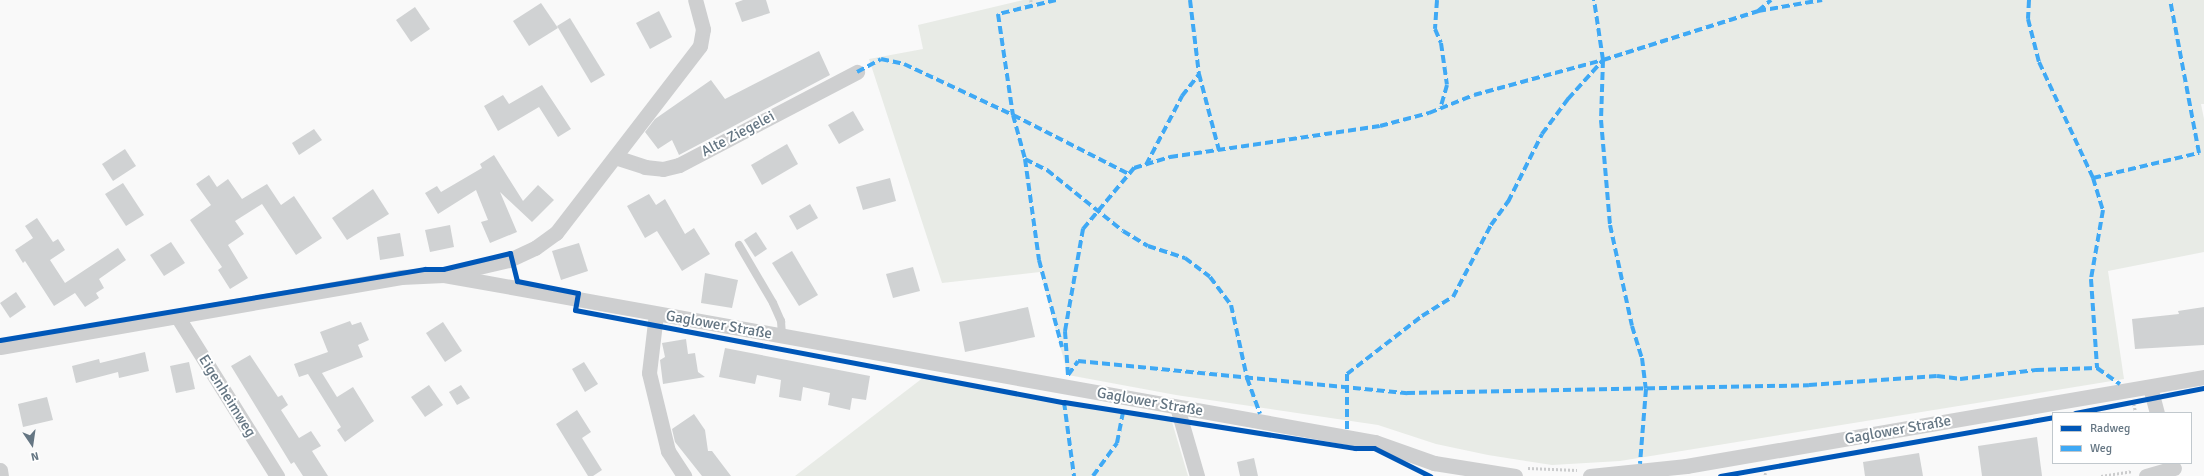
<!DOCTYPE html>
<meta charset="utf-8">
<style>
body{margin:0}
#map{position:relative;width:2204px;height:476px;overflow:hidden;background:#f9f9f9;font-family:Signika,sans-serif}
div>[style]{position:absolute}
.green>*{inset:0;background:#e8ebe6}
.building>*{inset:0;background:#d0d2d3}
.path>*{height:2.5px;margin-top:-1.25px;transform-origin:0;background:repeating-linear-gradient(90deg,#cbcccd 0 2px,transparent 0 4px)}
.lane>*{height:8px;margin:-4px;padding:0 4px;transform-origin:4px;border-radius:4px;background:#cecfd0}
.street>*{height:15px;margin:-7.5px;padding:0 7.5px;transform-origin:7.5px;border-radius:7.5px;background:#cecfd0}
.quiet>*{height:4px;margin-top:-2px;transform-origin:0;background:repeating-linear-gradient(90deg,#3fa9f5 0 8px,transparent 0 12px)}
.cycleway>*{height:5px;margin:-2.5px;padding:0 2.5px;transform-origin:2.5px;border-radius:2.5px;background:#0057b8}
span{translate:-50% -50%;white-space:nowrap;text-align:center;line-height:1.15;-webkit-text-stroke:4px #fff;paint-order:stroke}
.street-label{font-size:15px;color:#657683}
.legend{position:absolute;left:2052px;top:412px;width:140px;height:52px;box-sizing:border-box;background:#fff;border:1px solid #c1c8cd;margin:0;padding:5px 7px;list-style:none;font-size:12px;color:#657683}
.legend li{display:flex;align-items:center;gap:8px;height:20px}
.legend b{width:20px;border:1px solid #c1c8cd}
.north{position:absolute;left:12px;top:424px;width:40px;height:40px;-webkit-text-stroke:3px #fff;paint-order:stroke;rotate:167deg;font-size:11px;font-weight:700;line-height:16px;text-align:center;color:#657683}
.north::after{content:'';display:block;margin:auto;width:14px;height:18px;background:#657683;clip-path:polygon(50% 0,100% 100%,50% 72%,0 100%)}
</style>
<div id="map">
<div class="green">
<i style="clip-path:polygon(1023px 0,2204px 0,2204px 104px,2201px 104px,2204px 119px,2204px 252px,2108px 271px,2124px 379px,1620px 461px,1552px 465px,1488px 455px,1436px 444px,1378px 425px,1176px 395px,1068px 375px,1040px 272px,942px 283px,869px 59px,923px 49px,918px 25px)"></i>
<i style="clip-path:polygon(924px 377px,1123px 411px,1172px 422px,1188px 476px,795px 476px)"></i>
</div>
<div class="building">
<i style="clip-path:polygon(743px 0,766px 0,770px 13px,742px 22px,735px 3px)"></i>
<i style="clip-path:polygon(541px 3px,558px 28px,529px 46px,513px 21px)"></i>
<i style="clip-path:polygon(415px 7px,430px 29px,411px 42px,396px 20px)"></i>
<i style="clip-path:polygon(659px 11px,672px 37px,650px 49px,636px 23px)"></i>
<i style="clip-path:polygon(570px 18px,605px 75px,591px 83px,557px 26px)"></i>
<i style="clip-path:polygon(819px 51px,830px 75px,679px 155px,672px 140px,658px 149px,645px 132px,655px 119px,711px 80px,725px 99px)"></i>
<i style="clip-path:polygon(542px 85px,571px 129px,558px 137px,539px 107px,498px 131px,484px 106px,503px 95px,509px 104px)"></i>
<i style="clip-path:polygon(853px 111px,864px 130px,839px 144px,828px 125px)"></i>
<i style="clip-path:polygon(314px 129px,322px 140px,299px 155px,292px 143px)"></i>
<i style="clip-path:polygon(787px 144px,798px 164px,762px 185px,751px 165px)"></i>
<i style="clip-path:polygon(125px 149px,136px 166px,113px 181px,102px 164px)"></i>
<i style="clip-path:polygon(494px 155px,523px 201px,538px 185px,554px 200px,532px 222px,500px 192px,517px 232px,490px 243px,481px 222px,488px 220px,476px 190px,438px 214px,425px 193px,437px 186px,441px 192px,482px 168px,480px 164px)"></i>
<i style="clip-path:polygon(209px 175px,217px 187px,228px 179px,242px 199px,267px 184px,281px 205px,294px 196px,322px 238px,296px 255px,262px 204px,235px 221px,244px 234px,228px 245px,248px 278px,230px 289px,218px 270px,222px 267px,190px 220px,211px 205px,196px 184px)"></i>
<i style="clip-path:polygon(890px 178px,896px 201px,863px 210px,856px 187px)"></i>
<i style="clip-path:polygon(123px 183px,144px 215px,126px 226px,105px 194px)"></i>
<i style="clip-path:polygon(373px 189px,389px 214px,347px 240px,332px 218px)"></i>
<i style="clip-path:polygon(649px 194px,656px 205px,665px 199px,685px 234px,694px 228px,710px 254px,682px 271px,657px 231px,645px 238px,627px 206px)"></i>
<i style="clip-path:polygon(810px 204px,818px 218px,797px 230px,789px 216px)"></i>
<i style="clip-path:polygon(37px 218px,53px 242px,58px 239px,65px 250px,50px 260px,65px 283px,118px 248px,126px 260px,99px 279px,104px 288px,96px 293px,99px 298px,85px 307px,75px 293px,54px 306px,25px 261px,23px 263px,15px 250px,33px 238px,25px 226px)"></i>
<i style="clip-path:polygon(450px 225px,454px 247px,430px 252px,425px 230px)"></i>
<i style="clip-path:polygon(756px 232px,767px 249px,755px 257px,744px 240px)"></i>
<i style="clip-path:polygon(400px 233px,404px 256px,380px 260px,377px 237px)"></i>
<i style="clip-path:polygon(171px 242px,185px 263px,164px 276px,150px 255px)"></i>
<i style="clip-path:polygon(579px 243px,588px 271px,561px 280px,552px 251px)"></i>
<i style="clip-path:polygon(792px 251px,818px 295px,799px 306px,772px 263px)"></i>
<i style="clip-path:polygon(913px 267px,920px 291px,893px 298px,886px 274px)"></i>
<i style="clip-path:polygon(705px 273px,738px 280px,732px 308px,701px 303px)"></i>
<i style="clip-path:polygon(16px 292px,26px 307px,10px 318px,0 303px)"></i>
<i style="clip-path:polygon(1028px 307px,1035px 337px,965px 352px,959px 322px)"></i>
<i style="clip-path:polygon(2204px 307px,2204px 345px,2135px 349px,2132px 319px,2179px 314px,2178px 311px)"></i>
<i style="clip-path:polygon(350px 321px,352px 325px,361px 322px,369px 340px,358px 345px,363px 357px,322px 373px,337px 397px,353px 387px,374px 421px,345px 442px,337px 430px,341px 427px,308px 374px,299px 377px,294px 364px,328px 352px,320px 332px)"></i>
<i style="clip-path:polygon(443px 322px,462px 351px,445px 362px,426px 333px)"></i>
<i style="clip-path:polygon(686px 339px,688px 354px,695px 353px,698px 372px,705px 377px,663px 384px,660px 360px,665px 357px,662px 343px)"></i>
<i style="clip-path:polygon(725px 348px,870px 376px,866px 400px,852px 398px,850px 410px,828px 405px,830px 393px,803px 387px,801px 401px,779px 397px,781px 380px,757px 375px,755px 384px,719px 377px)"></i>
<i style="clip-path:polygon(145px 352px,149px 371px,119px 378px,118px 372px,76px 383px,72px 366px,99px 359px,100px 363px)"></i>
<i style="clip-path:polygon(250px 355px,278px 397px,282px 395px,288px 405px,281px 410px,299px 438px,311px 431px,321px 446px,312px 451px,328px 476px,303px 476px,294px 462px,291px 464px,231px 366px)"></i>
<i style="clip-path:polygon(189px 362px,195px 389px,176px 393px,170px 366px)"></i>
<i style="clip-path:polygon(584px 362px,598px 384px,585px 392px,572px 369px)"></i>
<i style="clip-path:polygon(429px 385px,443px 405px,425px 417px,411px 397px)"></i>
<i style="clip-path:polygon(461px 385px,470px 398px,457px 405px,449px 392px)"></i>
<i style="clip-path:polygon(47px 397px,53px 420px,23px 427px,18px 404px)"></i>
<i style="clip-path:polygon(577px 410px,591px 432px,582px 438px,602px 470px,593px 476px,588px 476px,556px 424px)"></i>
<i style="clip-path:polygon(694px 414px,705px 430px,708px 451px,712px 451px,731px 476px,702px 476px,675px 442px,672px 429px)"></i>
<i style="clip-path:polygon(2037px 437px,2042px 476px,1982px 476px,1978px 446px)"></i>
<i style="clip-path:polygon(1919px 453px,1923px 476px,1865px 476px,1863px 462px)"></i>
<i style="clip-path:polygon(1254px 458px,1258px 476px,1240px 476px,1237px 462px)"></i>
</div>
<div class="path">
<i style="left:1031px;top:0;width:6px;rotate:81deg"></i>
<i style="left:2134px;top:404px;width:9px;rotate:77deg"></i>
<i style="left:1528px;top:468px;width:49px;rotate:2.3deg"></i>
<i style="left:1764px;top:469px;width:7px;rotate:74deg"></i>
<i style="left:2101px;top:476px;width:31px;rotate:-9deg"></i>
</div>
<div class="lane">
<i style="left:739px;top:245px;width:67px;rotate:59.6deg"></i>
<i style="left:773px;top:303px;width:20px;rotate:66deg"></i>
<i style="left:781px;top:321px;width:15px;rotate:86deg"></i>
</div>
<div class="street">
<i style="left:615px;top:157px;width:32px;rotate:18deg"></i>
<i style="left:645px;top:167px;width:18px;rotate:6deg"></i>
<i style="left:663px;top:169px;width:16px;rotate:-14deg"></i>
<i style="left:679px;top:165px;width:201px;rotate:-27.6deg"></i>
<i style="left:453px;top:273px;width:57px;rotate:-13.1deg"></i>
<i style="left:509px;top:260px;width:29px;rotate:-25deg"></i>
<i style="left:535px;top:248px;width:26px;rotate:-36deg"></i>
<i style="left:556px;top:233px;width:236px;rotate:-52.4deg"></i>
<i style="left:700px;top:46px;width:17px;rotate:-80deg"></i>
<i style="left:703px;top:29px;width:30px;rotate:-105deg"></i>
<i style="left:656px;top:314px;width:59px;rotate:96.8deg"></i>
<i style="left:649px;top:373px;width:80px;rotate:76.3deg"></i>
<i style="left:668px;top:451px;width:30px;rotate:57deg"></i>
<i style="left:177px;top:316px;width:189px;rotate:58deg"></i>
<i style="left:0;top:347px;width:407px;rotate:-9.9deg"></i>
<i style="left:401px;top:277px;width:43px;rotate:-2.7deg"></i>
<i style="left:444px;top:275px;width:946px;rotate:10.17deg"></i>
<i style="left:1375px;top:442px;width:63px;rotate:19.6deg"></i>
<i style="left:1434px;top:463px;width:82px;rotate:9.1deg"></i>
<i style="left:2150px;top:387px;width:27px;rotate:75deg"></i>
<i style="left:1177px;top:407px;width:72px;rotate:73.8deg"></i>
<i style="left:0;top:470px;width:6px;rotate:81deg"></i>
<i style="left:1590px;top:476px;width:97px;rotate:-5.9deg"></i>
<i style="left:1686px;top:466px;width:526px;rotate:-9.75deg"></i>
<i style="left:2146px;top:476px;width:29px;rotate:-16deg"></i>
</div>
<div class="quiet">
<i style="left:1056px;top:0;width:60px;rotate:166.4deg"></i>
<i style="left:998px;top:14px;width:102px;rotate:81.6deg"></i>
<i style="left:1013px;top:115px;width:46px;rotate:74.7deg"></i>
<i style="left:1025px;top:159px;width:102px;rotate:82.1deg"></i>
<i style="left:1039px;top:260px;width:90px;rotate:75.2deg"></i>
<i style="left:1190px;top:0;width:75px;rotate:83.1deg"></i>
<i style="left:1199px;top:74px;width:79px;rotate:75.3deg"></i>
<i style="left:1437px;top:0;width:29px;rotate:94deg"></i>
<i style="left:1435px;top:29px;width:15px;rotate:67deg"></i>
<i style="left:1441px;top:43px;width:42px;rotate:81.9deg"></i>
<i style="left:1447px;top:85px;width:25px;rotate:106deg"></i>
<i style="left:2029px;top:0;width:19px;rotate:93deg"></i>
<i style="left:2028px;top:19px;width:44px;rotate:75.7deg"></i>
<i style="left:2039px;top:62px;width:128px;rotate:65deg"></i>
<i style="left:2093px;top:178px;width:34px;rotate:73deg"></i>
<i style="left:2103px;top:210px;width:70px;rotate:99.9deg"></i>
<i style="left:2091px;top:279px;width:89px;rotate:86.1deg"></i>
<i style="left:1758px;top:11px;width:17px;rotate:-40deg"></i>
<i style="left:1603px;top:60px;width:60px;rotate:91.9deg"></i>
<i style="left:1601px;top:120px;width:105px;rotate:85.1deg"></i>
<i style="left:1610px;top:225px;width:103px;rotate:77.7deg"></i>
<i style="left:1632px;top:326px;width:34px;rotate:73deg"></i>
<i style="left:1642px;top:358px;width:31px;rotate:83deg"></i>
<i style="left:1646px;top:389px;width:75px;rotate:94.6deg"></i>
<i style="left:857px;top:72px;width:27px;rotate:-28deg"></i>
<i style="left:881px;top:59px;width:24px;rotate:12deg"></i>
<i style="left:904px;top:64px;width:120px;rotate:25.1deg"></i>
<i style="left:1013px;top:115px;width:130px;rotate:27deg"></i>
<i style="left:1025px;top:159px;width:25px;rotate:27deg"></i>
<i style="left:1047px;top:170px;width:97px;rotate:38.8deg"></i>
<i style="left:1123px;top:231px;width:29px;rotate:31deg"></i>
<i style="left:1148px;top:246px;width:39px;rotate:18deg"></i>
<i style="left:1185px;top:258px;width:31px;rotate:37deg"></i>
<i style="left:1210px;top:277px;width:35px;rotate:53deg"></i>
<i style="left:1231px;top:305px;width:75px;rotate:77.6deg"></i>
<i style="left:1247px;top:378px;width:38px;rotate:70deg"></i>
<i style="left:1146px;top:165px;width:78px;rotate:-62.4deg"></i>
<i style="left:1182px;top:96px;width:28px;rotate:-52deg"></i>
<i style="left:2093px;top:178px;width:109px;rotate:-13.3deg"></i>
<i style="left:2199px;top:153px;width:156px;rotate:-100.7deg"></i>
<i style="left:1068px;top:375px;width:17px;rotate:-54deg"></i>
<i style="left:1078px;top:361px;width:331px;rotate:5.6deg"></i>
<i style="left:1407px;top:393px;width:402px;rotate:-1.1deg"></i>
<i style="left:1809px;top:385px;width:128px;rotate:-4deg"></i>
<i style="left:1937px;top:376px;width:23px;rotate:7deg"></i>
<i style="left:1960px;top:379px;width:77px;rotate:-6.8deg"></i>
<i style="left:2036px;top:370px;width:61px;rotate:-1.9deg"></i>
<i style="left:2097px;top:368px;width:28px;rotate:35deg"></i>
<i style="left:1068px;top:375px;width:44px;rotate:-93.9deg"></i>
<i style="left:1065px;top:331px;width:104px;rotate:-80deg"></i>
<i style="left:1083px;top:229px;width:80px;rotate:-50.1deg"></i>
<i style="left:1134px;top:168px;width:38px;rotate:-17deg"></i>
<i style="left:1170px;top:157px;width:212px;rotate:-8.4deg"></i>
<i style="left:1380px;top:126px;width:51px;rotate:-14.9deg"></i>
<i style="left:1429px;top:113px;width:48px;rotate:-21.8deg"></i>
<i style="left:1474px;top:95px;width:134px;rotate:-15.2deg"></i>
<i style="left:1603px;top:60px;width:163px;rotate:-17.5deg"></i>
<i style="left:1758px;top:11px;width:65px;rotate:-9.8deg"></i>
<i style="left:1064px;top:402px;width:75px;rotate:82.3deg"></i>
<i style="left:1347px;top:429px;width:55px;rotate:-90deg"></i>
<i style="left:1347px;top:374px;width:95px;rotate:-37.7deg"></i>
<i style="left:1422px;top:316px;width:36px;rotate:-32deg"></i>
<i style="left:1453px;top:297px;width:81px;rotate:-62.2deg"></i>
<i style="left:1491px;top:225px;width:29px;rotate:-54deg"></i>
<i style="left:1508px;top:202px;width:76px;rotate:-63.4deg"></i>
<i style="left:1542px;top:134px;width:44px;rotate:-53.4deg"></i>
<i style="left:1568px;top:99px;width:52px;rotate:-48.1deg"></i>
<i style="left:1603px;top:60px;width:61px;rotate:-98.5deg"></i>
<i style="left:1093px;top:476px;width:41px;rotate:-54deg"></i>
<i style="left:1117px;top:443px;width:33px;rotate:-79deg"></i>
</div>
<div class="cycleway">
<i style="left:0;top:340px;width:431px;rotate:-9.5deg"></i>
<i style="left:425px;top:269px;width:18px"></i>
<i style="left:443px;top:269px;width:69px;rotate:-13.4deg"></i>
<i style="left:510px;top:253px;width:29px;rotate:76deg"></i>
<i style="left:517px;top:281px;width:62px;rotate:11.1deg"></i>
<i style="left:578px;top:293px;width:17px;rotate:100deg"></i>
<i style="left:575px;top:310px;width:498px;rotate:10.7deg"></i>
<i style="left:1064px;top:402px;width:295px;rotate:9deg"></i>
<i style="left:1355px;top:448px;width:19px"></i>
<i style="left:1374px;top:448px;width:63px;rotate:26.6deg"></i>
<i style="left:2075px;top:413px;width:131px;rotate:-11deg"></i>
<i style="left:1720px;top:476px;width:338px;rotate:-10deg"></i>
</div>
<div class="street-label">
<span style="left:738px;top:134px;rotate:-28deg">Alte Ziegelei</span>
<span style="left:719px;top:325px;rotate:10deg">Gaglower Straße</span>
<span style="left:227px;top:396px;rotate:58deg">Eigenheimweg</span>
<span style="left:1150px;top:402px;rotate:10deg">Gaglower Straße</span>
<span style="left:1898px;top:430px;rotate:-10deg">Gaglower Straße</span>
</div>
<ul class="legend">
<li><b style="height:5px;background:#0057b8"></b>Radweg</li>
<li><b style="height:5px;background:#3fa9f5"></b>Weg</li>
</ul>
<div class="north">N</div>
</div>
